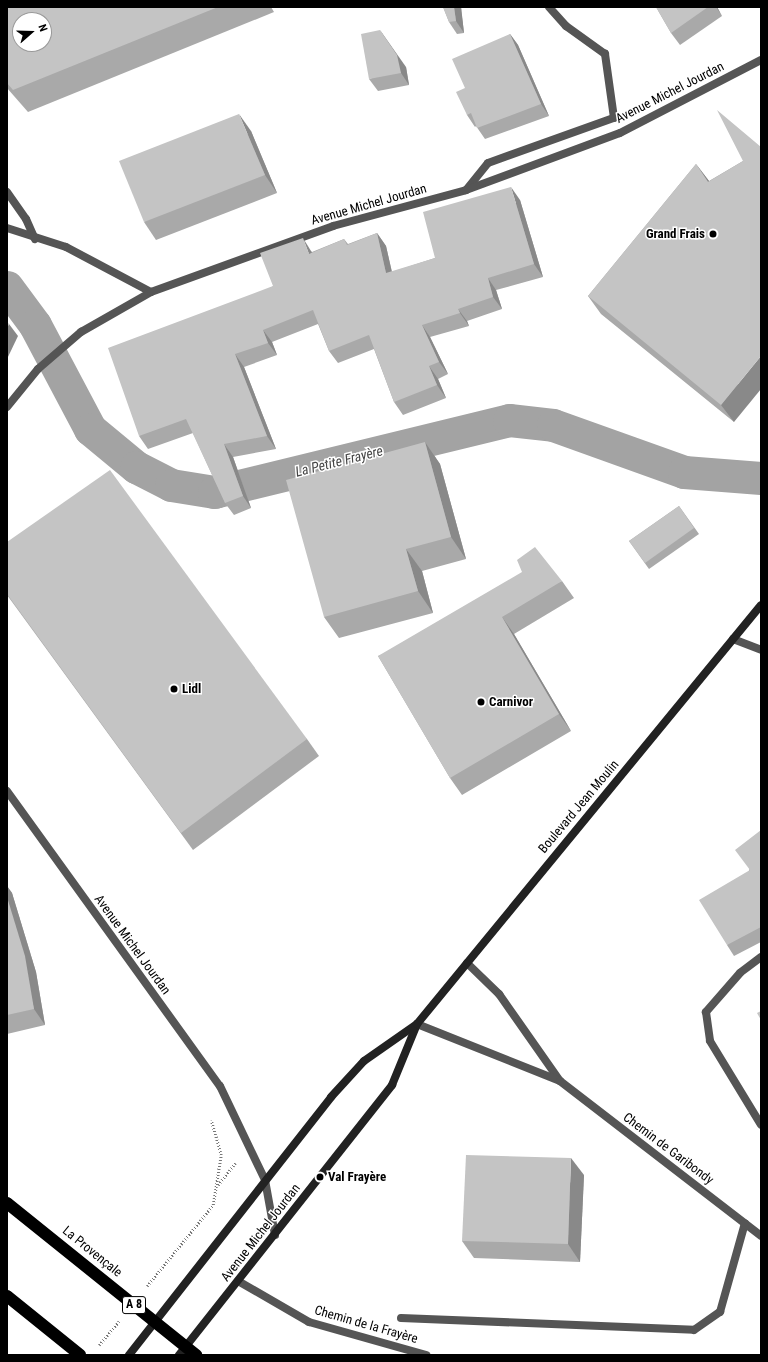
<!DOCTYPE html>
<meta charset="utf-8">
<style>
body{margin:0}
#map{position:relative;width:768px;height:1362px;overflow:hidden;background:#fff;font-family:"Roboto Condensed",sans-serif}
div>[style]{position:absolute}
.canal>*{height:33px;margin:-16.5px;padding:0 16.5px;transform-origin:16.5px;border-radius:16.5px;background:#a3a3a3}
.path>*{height:2.5px;margin-top:-1.25px;transform-origin:0;background:repeating-linear-gradient(90deg,#777 0 1px,transparent 0 3px)}
.lane>*{height:8px;margin:-4px;padding:0 4px;transform-origin:4px;border-radius:4px;background:#555}
.street>*{height:8px;margin:-4px;padding:0 4px;transform-origin:4px;border-radius:4px;background:#555}
.secondary>*{height:8px;margin:-4px;padding:0 4px;transform-origin:4px;border-radius:4px;background:#222}
.highway>*{height:12px;margin:-6px;padding:0 6px;transform-origin:6px;border-radius:6px;background:#000}
.wall>*{inset:0;background:#a9a9a9}
.shaded-wall>*{inset:0;background:#898989}
.building>*{inset:0;background:#c4c4c4}
.dots>*{width:11px;height:11px;translate:-50% -50%;box-sizing:border-box;border:2px solid #fff;border-radius:50%}
span{translate:-50% -50%;white-space:nowrap;text-align:center;line-height:1.15;-webkit-text-stroke:3px #fff;paint-order:stroke}
.shield-label span{padding:1px 3px;background:#fff;border:1px solid;border-radius:3px;-webkit-text-stroke-width:0}
.shield-label{font-size:12px;color:#000;font-weight:700}
.street-label{font-size:13px;color:#000}
.poi-label{font-size:13px;color:#000;font-weight:700}
.right{translate:-100% -50%;text-align:right}
.left{translate:0 -50%;text-align:left}
.water-label{font-size:14px;color:#444;font-style:italic}
.frame{position:absolute;inset:0;border:8px solid #000;pointer-events:none}
.north{position:absolute;left:12px;top:12px;width:40px;height:40px;box-sizing:border-box;background:#fff;border:1px solid #999;border-radius:50%;rotate:70deg;font-size:11px;font-weight:700;line-height:16px;text-align:center;color:#000}
.north::after{content:'';display:block;margin:auto;width:14px;height:18px;background:#000;clip-path:polygon(50% 0,100% 100%,50% 72%,0 100%)}
</style>
<div id="map">
<div class="canal">
<i style="left:7px;top:287px;width:47px;rotate:53.6deg"></i>
<i style="left:35px;top:325px;width:118px;rotate:62.1deg"></i>
<i style="left:90px;top:429px;width:60px;rotate:39.6deg"></i>
<i style="left:136px;top:467px;width:39px;rotate:27deg"></i>
<i style="left:171px;top:485px;width:44px;rotate:9.2deg"></i>
<i style="left:214px;top:492px;width:304px;rotate:-13.7deg"></i>
<i style="left:509px;top:420px;width:44px;rotate:6.5deg"></i>
<i style="left:553px;top:425px;width:139px;rotate:19.7deg"></i>
<i style="left:684px;top:472px;width:77px;rotate:4.5deg"></i>
</div>
<div class="path">
<i style="left:218px;top:1185px;width:28px;rotate:-52deg"></i>
<i style="left:147px;top:1286px;width:104px;rotate:-50.8deg"></i>
<i style="left:213px;top:1205px;width:51px;rotate:-80.9deg"></i>
<i style="left:221px;top:1155px;width:36px;rotate:-106deg"></i>
<i style="left:99px;top:1345px;width:31px;rotate:-50deg"></i>
</div>
<div class="lane">
<i style="left:733px;top:639px;width:30px;rotate:21deg"></i>
<i style="left:401px;top:1318px;width:293px;rotate:2.3deg"></i>
<i style="left:694px;top:1330px;width:32px;rotate:-35deg"></i>
<i style="left:720px;top:1312px;width:92px;rotate:-74.3deg"></i>
</div>
<div class="street">
<i style="left:467px;top:189px;width:33px;rotate:-51deg"></i>
<i style="left:488px;top:163px;width:134px;rotate:-19.7deg"></i>
<i style="left:614px;top:118px;width:65px;rotate:-98deg"></i>
<i style="left:605px;top:54px;width:48px;rotate:-144.3deg"></i>
<i style="left:566px;top:26px;width:25px;rotate:-132deg"></i>
<i style="left:7px;top:192px;width:33px;rotate:55deg"></i>
<i style="left:26px;top:219px;width:22px;rotate:66deg"></i>
<i style="left:7px;top:228px;width:62px;rotate:17.9deg"></i>
<i style="left:66px;top:247px;width:96px;rotate:27.9deg"></i>
<i style="left:7px;top:407px;width:49px;rotate:-50.8deg"></i>
<i style="left:38px;top:369px;width:57px;rotate:-40.7deg"></i>
<i style="left:81px;top:332px;width:81px;rotate:-29.7deg"></i>
<i style="left:151px;top:292px;width:194px;rotate:-19.9deg"></i>
<i style="left:333px;top:226px;width:138px;rotate:-15.1deg"></i>
<i style="left:466px;top:190px;width:164px;rotate:-20.3deg"></i>
<i style="left:620px;top:133px;width:159px;rotate:-27.4deg"></i>
<i style="left:7px;top:791px;width:364px;rotate:54.2deg"></i>
<i style="left:220px;top:1086px;width:104px;rotate:64.4deg"></i>
<i style="left:265px;top:1180px;width:56px;rotate:79.7deg"></i>
<i style="left:761px;top:957px;width:26px;rotate:143deg"></i>
<i style="left:740px;top:973px;width:52px;rotate:131.1deg"></i>
<i style="left:706px;top:1012px;width:29px;rotate:82deg"></i>
<i style="left:710px;top:1041px;width:98px;rotate:58.7deg"></i>
<i style="left:467px;top:963px;width:45px;rotate:44.1deg"></i>
<i style="left:499px;top:994px;width:106px;rotate:55deg"></i>
<i style="left:417px;top:1024px;width:154px;rotate:21.7deg"></i>
<i style="left:560px;top:1081px;width:254px;rotate:37.6deg"></i>
<i style="left:238px;top:1281px;width:82px;rotate:30deg"></i>
<i style="left:309px;top:1322px;width:122px;rotate:15.8deg"></i>
</div>
<div class="secondary">
<i style="left:129px;top:1355px;width:328px;rotate:-51.9deg"></i>
<i style="left:331px;top:1097px;width:49px;rotate:-47.5deg"></i>
<i style="left:364px;top:1061px;width:65px;rotate:-34.9deg"></i>
<i style="left:179px;top:1355px;width:344px;rotate:-51.7deg"></i>
<i style="left:392px;top:1085px;width:66px;rotate:-67.7deg"></i>
<i style="left:417px;top:1024px;width:542px;rotate:-50.61deg"></i>
</div>
<div class="highway">
<i style="left:7px;top:1203px;width:243px;rotate:38.8deg"></i>
<i style="left:7px;top:1296px;width:94px;rotate:38.9deg"></i>
</div>
<div class="wall">
<i style="clip-path:polygon(7px 7px,271px 7px,274px 12px,28px 112px,7px 88px)"></i>
<i style="clip-path:polygon(443px 7px,461px 7px,464px 33px,457px 34px,449px 22px)"></i>
<i style="clip-path:polygon(656px 7px,717px 7px,722px 16px,680px 45px,671px 33px)"></i>
<i style="clip-path:polygon(510px 34px,518px 45px,549px 116px,485px 139px,476px 126px,475px 127px,467px 115px,465px 88px)"></i>
<i style="clip-path:polygon(406px 67px,409px 85px,378px 91px,369px 79px)"></i>
<i style="clip-path:polygon(251px 131px,277px 193px,156px 240px,144px 222px)"></i>
<i style="clip-path:polygon(761px 147px,734px 422px,601px 314px,588px 296px,696px 164px,709px 181px,743px 161px)"></i>
<i style="clip-path:polygon(520px 200px,543px 277px,496px 290px,502px 309px,467px 321px,469px 326px,430px 337px,448px 374px,438px 379px,446px 398px,403px 415px,394px 402px,374px 349px,338px 363px,329px 351px,318px 324px,272px 342px,277px 355px,244px 367px,276px 449px,233px 457px,251px 508px,234px 515px,225px 503px,193px 433px,148px 449px,139px 436px,273px 286px,311px 251px,312px 252px,344px 239px,348px 244px,377px 233px,386px 246px,392px 272px,435px 258px)"></i>
<i style="clip-path:polygon(425px 442px,440px 464px,466px 559px,422px 571px,433px 613px,339px 638px,324px 617px)"></i>
<i style="clip-path:polygon(679px 506px,699px 534px,649px 569px,629px 541px)"></i>
<i style="clip-path:polygon(7px 542px,307px 739px,319px 756px,193px 850px,7px 595px)"></i>
<i style="clip-path:polygon(562px 581px,574px 598px,514px 634px,571px 731px,462px 795px,450px 778px,378px 656px)"></i>
<i style="clip-path:polygon(761px 830px,761px 942px,734px 956px,727px 945px)"></i>
<i style="clip-path:polygon(7px 886px,12px 893px,36px 972px,45px 1025px,7px 1034px)"></i>
<i style="clip-path:polygon(584px 1175px,580px 1262px,474px 1258px,462px 1241px)"></i>
</div>
<div class="shaded-wall">
<i style="clip-path:polygon(454px 7px,461px 7px,464px 33px,456px 21px)"></i>
<i style="clip-path:polygon(716px 7px,717px 7px,722px 16px)"></i>
<i style="clip-path:polygon(380px 30px,406px 67px,409px 85px,401px 73px)"></i>
<i style="clip-path:polygon(510px 34px,518px 45px,549px 116px,541px 104px)"></i>
<i style="clip-path:polygon(239px 114px,251px 131px,277px 193px,265px 175px)"></i>
<i style="clip-path:polygon(696px 164px,709px 181px,708px 182px)"></i>
<i style="clip-path:polygon(511px 187px,520px 200px,543px 277px,534px 264px)"></i>
<i style="clip-path:polygon(377px 233px,386px 246px,395px 286px,386px 273px)"></i>
<i style="clip-path:polygon(303px 238px,311px 251px,318px 266px,309px 254px)"></i>
<i style="clip-path:polygon(488px 278px,496px 290px,502px 309px,493px 297px)"></i>
<i style="clip-path:polygon(458px 309px,467px 321px,469px 326px,460px 313px)"></i>
<i style="clip-path:polygon(9px 324px,18px 336px,7px 359px,7px 328px)"></i>
<i style="clip-path:polygon(422px 325px,430px 337px,448px 374px,439px 362px)"></i>
<i style="clip-path:polygon(263px 330px,272px 342px,277px 355px,268px 343px)"></i>
<i style="clip-path:polygon(235px 354px,244px 367px,276px 449px,267px 436px)"></i>
<i style="clip-path:polygon(761px 356px,761px 389px,734px 422px,721px 405px)"></i>
<i style="clip-path:polygon(429px 366px,438px 379px,446px 398px,437px 385px)"></i>
<i style="clip-path:polygon(425px 442px,440px 464px,466px 559px,451px 537px)"></i>
<i style="clip-path:polygon(224px 444px,233px 457px,251px 508px,243px 496px)"></i>
<i style="clip-path:polygon(406px 549px,422px 571px,433px 613px,418px 591px)"></i>
<i style="clip-path:polygon(502px 617px,514px 634px,571px 731px,559px 714px)"></i>
<i style="clip-path:polygon(7px 886px,12px 893px,36px 972px,45px 1025px,34px 1009px,7px 897px)"></i>
<i style="clip-path:polygon(571px 1158px,584px 1175px,580px 1262px,568px 1244px)"></i>
</div>
<div class="building">
<i style="clip-path:polygon(evenodd,7px 7px,218px 7px,13px 90px,7px 83px,7px 7px,20px 20px,44px 20px,44px 44px,20px 44px,20px 20px)"></i>
<i style="clip-path:polygon(443px 7px,454px 7px,456px 21px,449px 22px)"></i>
<i style="clip-path:polygon(656px 7px,708px 7px,671px 33px)"></i>
<i style="clip-path:polygon(380px 30px,397px 55px,401px 73px,369px 79px,361px 34px)"></i>
<i style="clip-path:polygon(510px 34px,541px 104px,477px 128px,471px 113px,467px 115px,456px 92px,465px 88px,452px 59px)"></i>
<i style="clip-path:polygon(717px 110px,761px 147px,761px 356px,721px 405px,588px 296px,696px 164px,708px 182px,743px 161px)"></i>
<i style="clip-path:polygon(239px 114px,265px 175px,144px 222px,119px 161px)"></i>
<i style="clip-path:polygon(511px 187px,534px 264px,488px 278px,493px 297px,458px 309px,460px 313px,422px 325px,439px 362px,429px 366px,437px 385px,394px 402px,369px 335px,329px 351px,313px 310px,263px 330px,268px 343px,235px 354px,267px 436px,224px 444px,243px 496px,225px 503px,186px 419px,139px 436px,108px 348px,273px 286px,260px 253px,303px 238px,309px 254px,344px 239px,347px 245px,377px 233px,386px 273px,435px 258px,423px 212px)"></i>
<i style="clip-path:polygon(7px 322px,9px 324px,7px 328px)"></i>
<i style="clip-path:polygon(425px 442px,451px 537px,406px 549px,418px 591px,324px 617px,286px 480px)"></i>
<i style="clip-path:polygon(110px 470px,307px 739px,181px 833px,7px 594px,7px 542px)"></i>
<i style="clip-path:polygon(679px 506px,694px 528px,645px 563px,629px 541px)"></i>
<i style="clip-path:polygon(535px 547px,562px 581px,502px 617px,559px 714px,450px 778px,378px 656px,522px 572px,517px 560px)"></i>
<i style="clip-path:polygon(761px 830px,761px 927px,727px 945px,699px 900px,750px 870px,735px 850px)"></i>
<i style="clip-path:polygon(7px 897px,25px 956px,34px 1009px,7px 1015px)"></i>
<i style="clip-path:polygon(761px 1011px,761px 1020px,757px 1013px)"></i>
<i style="clip-path:polygon(466px 1155px,571px 1158px,568px 1244px,462px 1241px)"></i>
</div>
<div class="dots">
<i style="left:713px;top:234px;background:#000"></i>
<i style="left:174px;top:689px;background:#000"></i>
<i style="left:481px;top:702px;background:#000"></i>
<i style="left:320px;top:1177px;background:#000"></i>
</div>
<div class="shield-label">
<span style="left:134px;top:1305px">A 8</span>
</div>
<div class="street-label">
<span style="left:670px;top:93px;rotate:-27deg">Avenue Michel Jourdan</span>
<span style="left:369px;top:205px;rotate:-16deg">Avenue Michel Jourdan</span>
<span style="left:579px;top:807px;rotate:-50deg">Boulevard Jean Moulin</span>
<span style="left:132px;top:945px;rotate:54deg">Avenue Michel Jourdan</span>
<span style="left:668px;top:1149px;rotate:37deg">Chemin de Garibondy</span>
<span style="left:261px;top:1233px;rotate:-52deg">Avenue Michel Jourdan</span>
<span style="left:92px;top:1252px;rotate:39deg">La Provençale</span>
<span style="left:366px;top:1325px;rotate:16deg">Chemin de la Frayère</span>
</div>
<div class="poi-label">
<span class="right" style="left:705px;top:234px">Grand Frais</span>
<span class="left" style="left:182px;top:689px">Lidl</span>
<span class="left" style="left:489px;top:702px">Carnivor</span>
<span class="left" style="left:328px;top:1177px">Val Frayère</span>
</div>
<div class="water-label">
<span style="left:339px;top:461px;rotate:-14deg">La Petite Frayère</span>
</div>
<div class="frame"></div>
<div class="north">N</div>
</div>
